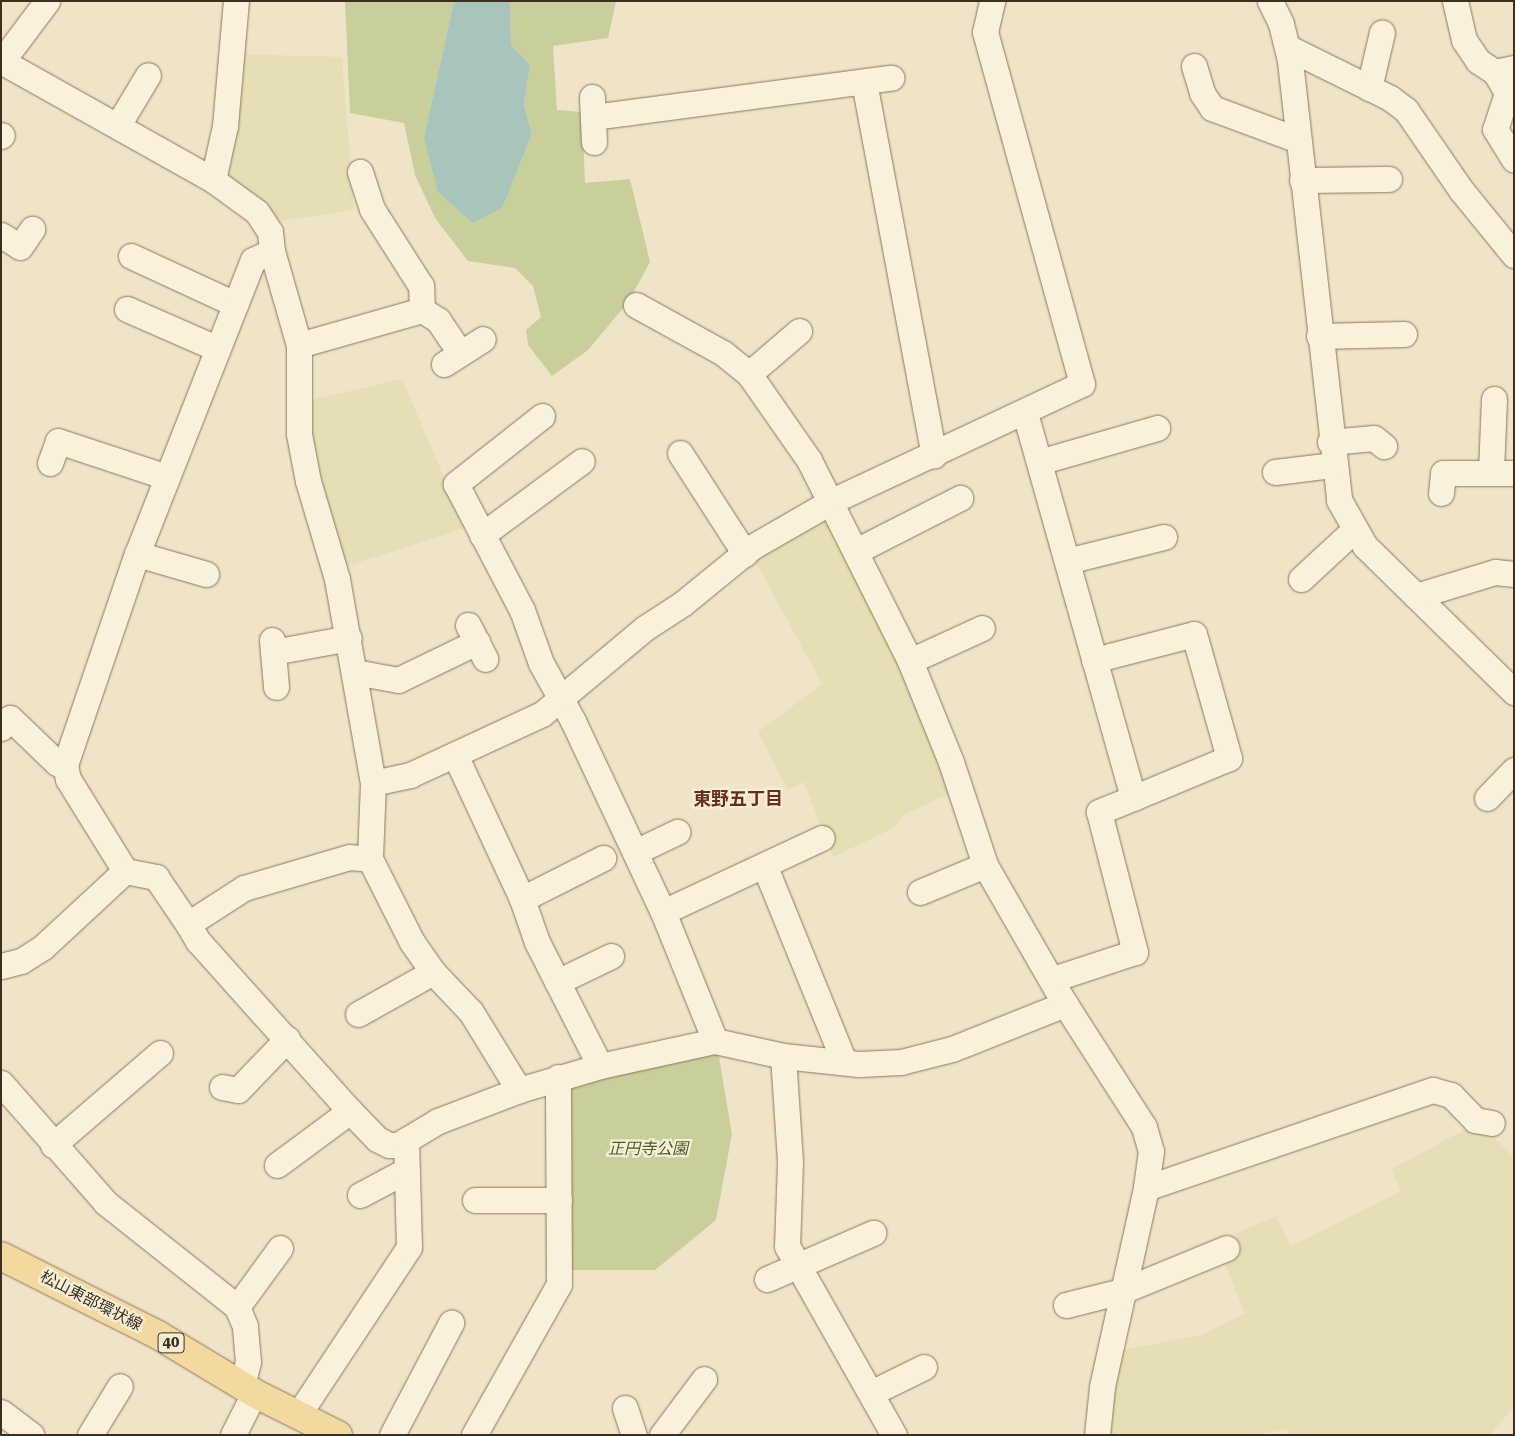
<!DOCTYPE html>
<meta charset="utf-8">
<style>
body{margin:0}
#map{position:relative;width:1515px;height:1436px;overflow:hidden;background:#f0e4c8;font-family:"Roboto Serif","Noto Sans JP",serif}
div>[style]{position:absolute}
.farmland>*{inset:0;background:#e6deb5}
.green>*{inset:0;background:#c9cf9b}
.water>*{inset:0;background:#a9c4bc}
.roads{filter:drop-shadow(0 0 1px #8d765c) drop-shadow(0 0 1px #8d765c)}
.street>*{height:25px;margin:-12.5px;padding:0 12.5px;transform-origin:12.5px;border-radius:12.5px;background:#faf1dc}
.primary>*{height:28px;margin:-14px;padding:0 14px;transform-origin:14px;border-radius:14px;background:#f3d9a0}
span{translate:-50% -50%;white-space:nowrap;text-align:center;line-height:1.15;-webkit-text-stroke:4.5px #f7eed8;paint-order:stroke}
.shield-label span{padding:1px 4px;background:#f7eed8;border:1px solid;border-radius:4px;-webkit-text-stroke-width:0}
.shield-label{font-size:15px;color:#3d2e20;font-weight:700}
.park-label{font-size:16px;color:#4d5a26;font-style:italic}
.street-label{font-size:16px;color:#3d2e20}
.neighbourhood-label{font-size:18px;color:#6b2e1e;font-weight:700}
.frame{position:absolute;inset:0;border:2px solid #3d2e20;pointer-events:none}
</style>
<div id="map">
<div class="farmland">
<i style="clip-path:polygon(240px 54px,342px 57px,354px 210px,280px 221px,226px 177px)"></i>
<i style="clip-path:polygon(402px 379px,466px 528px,341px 568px,315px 480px,306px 401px)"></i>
<i style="clip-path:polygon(830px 512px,892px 638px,951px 792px,902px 816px,894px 828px,833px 857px,804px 782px,788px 790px,758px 732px,822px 684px,753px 557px)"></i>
<i style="clip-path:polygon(1468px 1128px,1487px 1131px,1514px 1157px,1514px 1406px,1491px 1434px,1290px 1435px,1288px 1429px,1254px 1435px,1103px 1435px,1119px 1351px,1201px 1335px,1245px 1313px,1225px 1264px,1241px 1247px,1235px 1234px,1276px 1216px,1291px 1246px,1401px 1191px,1392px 1169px)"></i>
</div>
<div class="green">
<i style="clip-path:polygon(345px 1px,454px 1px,424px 137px,503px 207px,532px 134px,524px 104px,530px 65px,511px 45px,510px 1px,616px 1px,608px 38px,553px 46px,557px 110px,582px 112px,585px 183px,630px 179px,650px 262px,629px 301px,588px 350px,552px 376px,528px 345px,526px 330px,541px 317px,533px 286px,515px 268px,468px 261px,435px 218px,415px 175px,404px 123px,350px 113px)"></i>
<i style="clip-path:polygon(718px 1051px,732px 1134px,716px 1220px,655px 1270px,568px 1270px,567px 1083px)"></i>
</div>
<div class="water">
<i style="clip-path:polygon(454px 1px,510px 1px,511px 45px,530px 65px,524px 104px,532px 134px,503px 207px,473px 223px,438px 192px,424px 137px)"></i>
</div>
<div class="roads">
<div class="street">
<i style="left:1270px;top:1px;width:25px;rotate:64deg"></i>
<i style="left:1281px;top:24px;width:38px;rotate:76deg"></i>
<i style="left:1290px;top:61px;width:442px;rotate:83.6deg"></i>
<i style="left:1339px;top:500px;width:53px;rotate:60.5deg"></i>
<i style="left:1365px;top:546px;width:209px;rotate:44.4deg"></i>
<i style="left:1455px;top:1px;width:40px;rotate:77deg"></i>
<i style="left:1464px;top:40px;width:25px;rotate:56deg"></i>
<i style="left:1478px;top:61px;width:20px;rotate:33deg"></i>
<i style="left:1495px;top:72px;width:19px;rotate:-12deg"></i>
<i style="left:1287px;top:47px;width:115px;rotate:26.3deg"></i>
<i style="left:1390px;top:98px;width:20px;rotate:37deg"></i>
<i style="left:1406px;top:110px;width:97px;rotate:55.5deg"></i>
<i style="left:1461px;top:190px;width:84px;rotate:50.8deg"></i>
<i style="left:1px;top:61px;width:243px;rotate:29.3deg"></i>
<i style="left:213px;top:180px;width:54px;rotate:36deg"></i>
<i style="left:257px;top:212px;width:24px;rotate:57deg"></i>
<i style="left:270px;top:232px;width:19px;rotate:84deg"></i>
<i style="left:272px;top:251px;width:98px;rotate:74deg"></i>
<i style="left:299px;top:345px;width:89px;rotate:90deg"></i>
<i style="left:299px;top:434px;width:48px;rotate:79.2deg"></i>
<i style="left:308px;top:481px;width:102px;rotate:73.5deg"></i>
<i style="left:337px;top:579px;width:207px;rotate:80deg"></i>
<i style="left:373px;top:783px;width:76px;rotate:92.3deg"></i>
<i style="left:370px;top:859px;width:93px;rotate:63.2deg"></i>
<i style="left:412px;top:942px;width:37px;rotate:55deg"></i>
<i style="left:433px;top:972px;width:55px;rotate:46.5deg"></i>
<i style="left:471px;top:1012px;width:92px;rotate:58.4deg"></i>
<i style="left:519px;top:1090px;width:84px;rotate:-16.5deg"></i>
<i style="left:600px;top:1066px;width:118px;rotate:-12.3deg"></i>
<i style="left:715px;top:1041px;width:70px;rotate:12.4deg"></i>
<i style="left:783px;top:1056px;width:76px;rotate:6deg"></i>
<i style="left:859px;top:1064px;width:42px;rotate:-2.7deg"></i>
<i style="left:901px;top:1062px;width:53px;rotate:-14.3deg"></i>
<i style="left:952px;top:1049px;width:122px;rotate:-21.7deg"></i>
<i style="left:2px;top:61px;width:75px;rotate:-53.1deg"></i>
<i style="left:1194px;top:66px;width:28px;rotate:73deg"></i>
<i style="left:1202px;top:93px;width:18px;rotate:56deg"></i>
<i style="left:1212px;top:108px;width:92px;rotate:20.4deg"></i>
<i style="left:1495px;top:72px;width:24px;rotate:60deg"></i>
<i style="left:1507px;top:93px;width:38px;rotate:108deg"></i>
<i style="left:1495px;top:129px;width:36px;rotate:58deg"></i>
<i style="left:864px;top:82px;width:380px;rotate:79.4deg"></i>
<i style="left:1369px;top:88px;width:57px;rotate:-76.9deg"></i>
<i style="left:592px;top:97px;width:45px;rotate:87.5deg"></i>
<i style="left:593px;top:117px;width:301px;rotate:-7.5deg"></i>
<i style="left:118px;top:125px;width:58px;rotate:-59deg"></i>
<i style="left:1px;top:136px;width:1px;rotate:-45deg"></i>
<i style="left:213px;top:180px;width:55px;rotate:-77.5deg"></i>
<i style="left:225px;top:126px;width:125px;rotate:-85deg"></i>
<i style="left:1302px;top:180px;width:87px;rotate:-0.7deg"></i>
<i style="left:1px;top:235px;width:22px;rotate:32deg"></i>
<i style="left:20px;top:247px;width:22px;rotate:-56deg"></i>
<i style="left:131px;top:256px;width:115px;rotate:24.8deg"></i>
<i style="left:636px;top:305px;width:99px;rotate:28.9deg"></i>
<i style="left:723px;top:353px;width:33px;rotate:39deg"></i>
<i style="left:749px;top:374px;width:105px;rotate:55.1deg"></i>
<i style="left:809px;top:460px;width:225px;rotate:63.3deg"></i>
<i style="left:910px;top:661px;width:109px;rotate:67.9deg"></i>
<i style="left:951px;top:762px;width:108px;rotate:71.7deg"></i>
<i style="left:985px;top:865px;width:160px;rotate:60.1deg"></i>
<i style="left:1065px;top:1004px;width:146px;rotate:57.3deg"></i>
<i style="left:1144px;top:1127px;width:25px;rotate:74deg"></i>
<i style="left:1151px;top:1151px;width:37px;rotate:98deg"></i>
<i style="left:1146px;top:1188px;width:204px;rotate:102.5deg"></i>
<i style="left:1102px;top:1387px;width:48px;rotate:95.9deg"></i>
<i style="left:127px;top:309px;width:99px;rotate:23.7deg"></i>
<i style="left:422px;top:310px;width:19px;rotate:32deg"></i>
<i style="left:438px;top:320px;width:40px;rotate:56deg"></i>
<i style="left:1319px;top:336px;width:85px;rotate:-1.3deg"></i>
<i style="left:299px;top:345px;width:128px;rotate:-15.9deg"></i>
<i style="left:422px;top:310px;width:24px;rotate:-92deg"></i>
<i style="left:421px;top:286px;width:91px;rotate:-122.5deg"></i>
<i style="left:372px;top:209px;width:39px;rotate:-108deg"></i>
<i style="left:444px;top:364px;width:46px;rotate:-32.7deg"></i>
<i style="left:749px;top:374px;width:66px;rotate:-40.7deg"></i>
<i style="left:1025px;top:413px;width:400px;rotate:74.3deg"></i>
<i style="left:1133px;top:798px;width:37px;rotate:158deg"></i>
<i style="left:1099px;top:812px;width:145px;rotate:75.6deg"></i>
<i style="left:1135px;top:952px;width:86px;rotate:161.8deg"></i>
<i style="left:542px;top:416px;width:110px;rotate:141.7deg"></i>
<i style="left:456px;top:484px;width:142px;rotate:62.4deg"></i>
<i style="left:522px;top:610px;width:56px;rotate:70.3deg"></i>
<i style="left:541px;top:663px;width:66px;rotate:61.1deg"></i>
<i style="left:573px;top:721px;width:211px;rotate:64.8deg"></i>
<i style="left:663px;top:912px;width:139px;rotate:68deg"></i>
<i style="left:1330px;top:442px;width:44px;rotate:-5.2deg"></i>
<i style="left:1374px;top:438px;width:13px;rotate:39deg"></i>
<i style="left:680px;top:453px;width:120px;rotate:57.2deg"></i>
<i style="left:1039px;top:462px;width:123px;rotate:-16.1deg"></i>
<i style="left:50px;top:463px;width:23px;rotate:-70deg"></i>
<i style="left:58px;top:441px;width:115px;rotate:18.3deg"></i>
<i style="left:1491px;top:471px;width:72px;rotate:-87.6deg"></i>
<i style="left:1275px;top:472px;width:57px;rotate:-7deg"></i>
<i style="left:1441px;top:493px;width:20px;rotate:-84deg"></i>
<i style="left:1443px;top:473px;width:71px"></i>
<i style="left:482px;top:535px;width:124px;rotate:-36.5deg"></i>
<i style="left:856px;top:551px;width:117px;rotate:-27deg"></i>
<i style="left:137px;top:554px;width:72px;rotate:16.2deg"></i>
<i style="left:1067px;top:561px;width:100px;rotate:-13.9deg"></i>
<i style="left:1301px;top:579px;width:72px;rotate:-42.8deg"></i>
<i style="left:1416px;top:596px;width:83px;rotate:-16.9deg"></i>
<i style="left:1495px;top:572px;width:19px;rotate:6deg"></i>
<i style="left:468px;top:625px;width:38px;rotate:63deg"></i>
<i style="left:272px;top:640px;width:47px;rotate:85.1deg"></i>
<i style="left:273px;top:652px;width:77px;rotate:-10.4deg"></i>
<i style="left:1094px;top:660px;width:103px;rotate:-14.6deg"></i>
<i style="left:1194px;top:634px;width:129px;rotate:74.2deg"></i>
<i style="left:1229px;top:758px;width:104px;rotate:157.4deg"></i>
<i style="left:910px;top:661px;width:79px;rotate:-24.6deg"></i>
<i style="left:355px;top:672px;width:44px;rotate:10.5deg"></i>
<i style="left:398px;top:680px;width:88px;rotate:-25.7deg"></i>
<i style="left:1px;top:728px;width:13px;rotate:-48deg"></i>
<i style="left:10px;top:718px;width:65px;rotate:43.8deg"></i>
<i style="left:57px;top:763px;width:8px;rotate:14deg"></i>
<i style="left:455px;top:755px;width:159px;rotate:65deg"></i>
<i style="left:522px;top:899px;width:46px;rotate:70.8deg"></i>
<i style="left:537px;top:942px;width:139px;rotate:63.1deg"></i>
<i style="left:373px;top:783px;width:38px;rotate:-12deg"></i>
<i style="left:410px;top:775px;width:145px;rotate:-24.8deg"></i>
<i style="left:542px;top:714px;width:134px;rotate:-39.9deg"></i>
<i style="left:645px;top:628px;width:44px;rotate:-33deg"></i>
<i style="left:682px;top:604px;width:90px;rotate:-39.2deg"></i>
<i style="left:752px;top:547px;width:92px;rotate:-29.9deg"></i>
<i style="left:832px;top:501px;width:276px;rotate:-25.1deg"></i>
<i style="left:1082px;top:384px;width:365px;rotate:-105.4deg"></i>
<i style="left:985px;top:32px;width:32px;rotate:-77deg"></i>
<i style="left:1487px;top:798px;width:39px;rotate:-46deg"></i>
<i style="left:635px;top:852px;width:47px;rotate:-25.5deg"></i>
<i style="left:765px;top:867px;width:210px;rotate:67.9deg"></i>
<i style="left:125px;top:871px;width:108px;rotate:-121.8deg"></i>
<i style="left:68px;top:779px;width:14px;rotate:-102deg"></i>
<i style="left:65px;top:765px;width:223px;rotate:-71.2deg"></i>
<i style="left:137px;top:554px;width:316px;rotate:-68.5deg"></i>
<i style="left:253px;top:260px;width:21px;rotate:-25deg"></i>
<i style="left:920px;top:892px;width:70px;rotate:-22.6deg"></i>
<i style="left:522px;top:899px;width:91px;rotate:-26.8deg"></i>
<i style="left:663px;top:912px;width:175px;rotate:-25deg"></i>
<i style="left:188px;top:924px;width:20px;rotate:60deg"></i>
<i style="left:198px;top:941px;width:228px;rotate:48.2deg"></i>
<i style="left:350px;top:1111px;width:39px;rotate:46deg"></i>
<i style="left:377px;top:1139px;width:13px;rotate:27deg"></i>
<i style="left:389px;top:1145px;width:9px"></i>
<i style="left:398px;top:1145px;width:47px;rotate:-31deg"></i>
<i style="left:438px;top:1121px;width:87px;rotate:-20.9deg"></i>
<i style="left:1px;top:966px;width:21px;rotate:-14deg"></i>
<i style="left:21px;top:961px;width:26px;rotate:-32deg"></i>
<i style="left:43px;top:947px;width:112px;rotate:-42.8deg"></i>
<i style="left:125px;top:871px;width:32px;rotate:11deg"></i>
<i style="left:156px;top:877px;width:57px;rotate:55.8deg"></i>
<i style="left:188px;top:924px;width:67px;rotate:-32.7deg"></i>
<i style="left:244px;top:888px;width:109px;rotate:-16.4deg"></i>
<i style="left:349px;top:857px;width:21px;rotate:5deg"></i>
<i style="left:557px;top:982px;width:60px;rotate:-25.7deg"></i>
<i style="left:358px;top:1014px;width:86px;rotate:-29.2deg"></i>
<i style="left:783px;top:1056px;width:106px;rotate:86.2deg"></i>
<i style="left:790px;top:1162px;width:84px;rotate:92deg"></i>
<i style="left:787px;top:1246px;width:217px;rotate:60.5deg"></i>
<i style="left:1px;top:1083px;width:159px;rotate:48.8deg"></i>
<i style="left:106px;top:1203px;width:167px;rotate:38.4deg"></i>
<i style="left:222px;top:1087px;width:16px;rotate:11deg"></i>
<i style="left:238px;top:1090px;width:71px;rotate:-46.1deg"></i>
<i style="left:53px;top:1145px;width:141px;rotate:-40.7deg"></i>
<i style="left:277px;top:1165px;width:91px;rotate:-36.5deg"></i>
<i style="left:1146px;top:1188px;width:303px;rotate:-18.9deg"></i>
<i style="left:1433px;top:1090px;width:19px;rotate:16deg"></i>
<i style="left:1451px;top:1095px;width:35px;rotate:46deg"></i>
<i style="left:1475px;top:1120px;width:17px;rotate:10deg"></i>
<i style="left:360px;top:1195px;width:53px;rotate:-28deg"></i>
<i style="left:475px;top:1200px;width:84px"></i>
<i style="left:767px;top:1279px;width:116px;rotate:-23.5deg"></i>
<i style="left:1066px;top:1305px;width:58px;rotate:-14deg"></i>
<i style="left:1122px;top:1291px;width:113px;rotate:-22.3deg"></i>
<i style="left:242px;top:1387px;width:26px;rotate:-77deg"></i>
<i style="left:248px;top:1362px;width:36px;rotate:-95deg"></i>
<i style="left:245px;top:1326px;width:21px;rotate:-113deg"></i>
<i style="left:237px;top:1307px;width:73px;rotate:-53.9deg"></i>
<i style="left:871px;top:1393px;width:59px;rotate:-26.1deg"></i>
<i style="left:625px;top:1408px;width:28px;rotate:72deg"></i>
<i style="left:1px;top:1412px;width:38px;rotate:37deg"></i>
<i style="left:298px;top:1415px;width:201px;rotate:-56.5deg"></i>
<i style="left:409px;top:1247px;width:107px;rotate:-91.6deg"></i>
<i style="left:90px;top:1435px;width:57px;rotate:-58.5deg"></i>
<i style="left:233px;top:1435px;width:47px;rotate:-63.4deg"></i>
<i style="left:392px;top:1435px;width:127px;rotate:-62.2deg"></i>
<i style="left:474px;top:1435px;width:173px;rotate:-60.6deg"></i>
<i style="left:559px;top:1284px;width:207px;rotate:-90.3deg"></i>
<i style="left:662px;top:1435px;width:70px;rotate:-53.1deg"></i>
</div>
<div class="primary">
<i style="left:1px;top:1256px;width:176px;rotate:26.7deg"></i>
<i style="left:158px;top:1335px;width:112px;rotate:31.1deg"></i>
<i style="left:254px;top:1393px;width:94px;rotate:26.6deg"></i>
</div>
</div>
<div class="shield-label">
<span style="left:171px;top:1343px">40</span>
</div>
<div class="park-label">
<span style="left:648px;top:1149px">正円寺公園</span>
</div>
<div class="street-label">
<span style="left:91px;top:1301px;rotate:27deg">松山東部環状線</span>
</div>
<div class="neighbourhood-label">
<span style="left:738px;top:799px">東野五丁目</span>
</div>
<div class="frame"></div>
</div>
